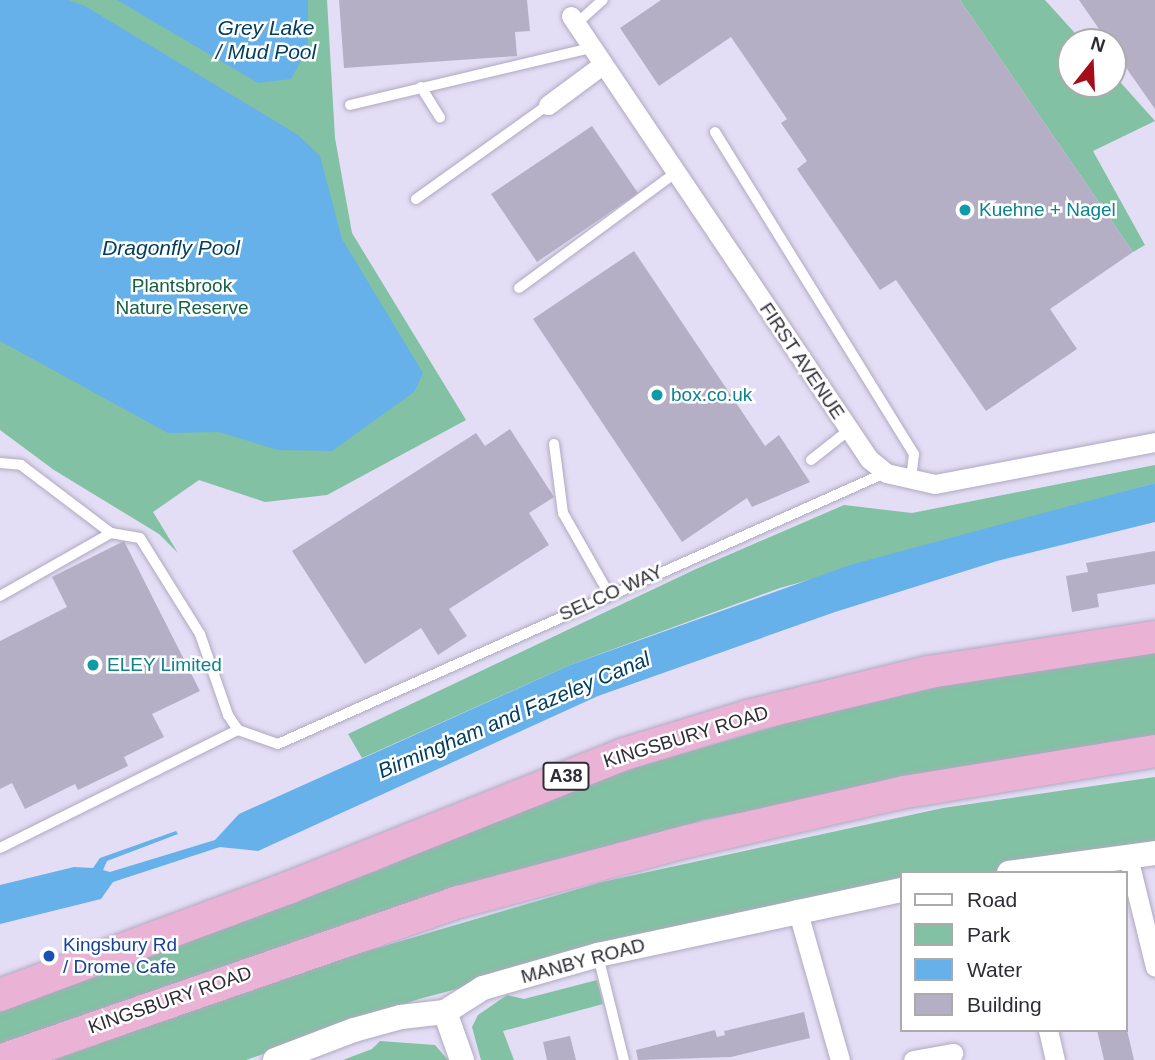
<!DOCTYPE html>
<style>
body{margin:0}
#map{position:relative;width:1155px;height:1060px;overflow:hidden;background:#e3ddf5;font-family:Helvetica,sans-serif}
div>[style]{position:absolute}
.green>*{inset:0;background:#82c1a3}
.water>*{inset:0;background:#66b1e9}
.building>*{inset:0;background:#b5afc6}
.roads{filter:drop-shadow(0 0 2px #afa9c0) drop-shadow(0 0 2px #afa9c0)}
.service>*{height:10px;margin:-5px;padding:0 5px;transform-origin:5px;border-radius:5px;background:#fff}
.minor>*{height:19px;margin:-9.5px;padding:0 9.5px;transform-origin:9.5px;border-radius:9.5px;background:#fff}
.tertiary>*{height:24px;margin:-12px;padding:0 12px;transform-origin:12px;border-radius:12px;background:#fff}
.trunk>*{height:32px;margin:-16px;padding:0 16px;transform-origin:16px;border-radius:16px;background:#eab3d6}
.dots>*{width:19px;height:19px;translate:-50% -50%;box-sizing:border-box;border:4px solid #fff;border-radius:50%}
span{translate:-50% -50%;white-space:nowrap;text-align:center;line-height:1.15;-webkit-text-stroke:5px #fff;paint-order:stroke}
.shield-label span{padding:2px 5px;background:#fff;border:2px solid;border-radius:5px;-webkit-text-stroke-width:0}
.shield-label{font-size:18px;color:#2e2c35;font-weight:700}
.culture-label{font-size:19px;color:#0d838f}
.left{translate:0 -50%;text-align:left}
.park-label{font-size:19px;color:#166044}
.street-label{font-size:19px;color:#2e2c35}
.transit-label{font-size:19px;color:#164399}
.water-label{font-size:21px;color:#003e62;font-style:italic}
.legend{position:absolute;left:900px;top:871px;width:228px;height:161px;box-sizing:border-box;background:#fff;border:2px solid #ababae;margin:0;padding:9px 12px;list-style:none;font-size:21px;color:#2e2c35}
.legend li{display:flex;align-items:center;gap:14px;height:35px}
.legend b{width:35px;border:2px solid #ababae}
.north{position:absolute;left:1057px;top:28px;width:70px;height:70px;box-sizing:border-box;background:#fff;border:2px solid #ababae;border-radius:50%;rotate:18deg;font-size:19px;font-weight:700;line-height:28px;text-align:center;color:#2e2c35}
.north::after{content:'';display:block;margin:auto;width:24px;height:32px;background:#a50d19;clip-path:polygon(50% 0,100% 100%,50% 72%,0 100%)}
</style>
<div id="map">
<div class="green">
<i style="clip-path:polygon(0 0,327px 0,335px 138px,352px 233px,466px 420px,327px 495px,265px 502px,199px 480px,153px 512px,178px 553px,159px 534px,54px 470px,0 430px)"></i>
<i style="clip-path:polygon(960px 0,1045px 0,1083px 42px,1071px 42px,1071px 84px,1113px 84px,1113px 74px,1155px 121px,1093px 151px,1145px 245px,1133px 252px)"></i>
<i style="clip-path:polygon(1155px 465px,1155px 483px,780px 588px,570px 665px,362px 758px,348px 734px,696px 569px,844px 505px,912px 513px)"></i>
<i style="clip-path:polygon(1155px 650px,1155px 735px,703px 820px,189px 979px,0 1053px,0 1012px,376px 871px,574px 786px,786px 723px,959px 682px)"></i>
<i style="clip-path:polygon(1155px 777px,1155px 846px,983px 873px,901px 873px,901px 886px,777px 905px,419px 999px,246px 1060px,54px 1060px,309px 968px,602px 882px,943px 808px)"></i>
<i style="clip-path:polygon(597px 980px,603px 1004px,503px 1031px,514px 1060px,481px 1060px,472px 1027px,478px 1015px,507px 995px,524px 999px)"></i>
<i style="clip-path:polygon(380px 1041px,435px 1045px,448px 1060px,343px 1060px,372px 1049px)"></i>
</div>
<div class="water">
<i style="clip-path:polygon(0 0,68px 0,85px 6px,298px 135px,320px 156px,342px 239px,423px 373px,414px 392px,332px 451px,278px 450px,219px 432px,168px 433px,0 341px)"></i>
<i style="clip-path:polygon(117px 0,308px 0,308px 48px,291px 79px,258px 83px)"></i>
<i style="clip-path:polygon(1155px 483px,1155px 522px,997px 561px,835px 612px,598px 696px,258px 851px,220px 847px,113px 882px,101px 899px,0 924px,0 885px,74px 867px,93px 868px,100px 858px,176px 831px,178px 834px,107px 861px,103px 870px,110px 872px,215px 840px,239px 814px,570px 665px,850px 565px)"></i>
</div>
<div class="building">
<i style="clip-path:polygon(339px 0,527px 0,530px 31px,515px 32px,517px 56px,344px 68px)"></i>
<i style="clip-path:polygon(661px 0,960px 0,1133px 252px,1050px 309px,1077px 349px,986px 411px,896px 280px,880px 290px,797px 169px,807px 161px,781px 123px,787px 119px,731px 37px,659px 86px,620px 28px)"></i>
<i style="clip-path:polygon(1079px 0,1155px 0,1155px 109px,1113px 49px,1113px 42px,1108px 42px)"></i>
<i style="clip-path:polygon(592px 126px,638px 193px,537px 262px,491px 194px)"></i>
<i style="clip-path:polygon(634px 251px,765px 446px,779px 435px,810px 482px,752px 507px,747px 498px,682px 542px,533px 319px)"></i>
<i style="clip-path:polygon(510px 429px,554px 497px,529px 513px,549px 545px,449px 609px,467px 636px,438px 655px,421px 628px,365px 664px,292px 551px,476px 433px,485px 446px)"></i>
<i style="clip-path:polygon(124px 541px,200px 691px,152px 714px,164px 737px,124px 757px,128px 766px,78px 790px,75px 784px,25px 809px,12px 783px,0 789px,0 641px,67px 607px,52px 577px)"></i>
<i style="clip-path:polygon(1155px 551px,1155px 584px,1097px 594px,1099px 607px,1072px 612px,1066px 576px,1088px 572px,1086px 563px)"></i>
<i style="clip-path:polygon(804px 1012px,810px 1038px,731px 1057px,638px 1060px,636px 1050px,715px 1030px,717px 1037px,725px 1035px,724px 1031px)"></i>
<i style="clip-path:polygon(1097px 1030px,1127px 1030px,1134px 1060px,1104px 1060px)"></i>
<i style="clip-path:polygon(570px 1036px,576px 1060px,547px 1060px,543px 1042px)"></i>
</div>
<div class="roads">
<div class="service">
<i style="left:576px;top:24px;width:36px;rotate:-42deg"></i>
<i style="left:421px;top:87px;width:36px;rotate:58deg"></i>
<i style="left:350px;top:105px;width:248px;rotate:-13.3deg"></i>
<i style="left:715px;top:132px;width:379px;rotate:58.3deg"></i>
<i style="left:914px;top:454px;width:25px;rotate:97deg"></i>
<i style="left:416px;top:199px;width:162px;rotate:-35.5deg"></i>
<i style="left:519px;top:288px;width:194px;rotate:-36.4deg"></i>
<i style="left:554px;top:444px;width:70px;rotate:82.6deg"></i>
<i style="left:563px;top:513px;width:93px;rotate:60.4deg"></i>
<i style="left:811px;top:460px;width:48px;rotate:-38.3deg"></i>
<i style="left:0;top:463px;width:21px;rotate:5deg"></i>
<i style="left:21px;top:465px;width:113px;rotate:37.1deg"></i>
<i style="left:0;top:596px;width:128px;rotate:-29.6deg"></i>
<i style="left:111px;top:533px;width:29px;rotate:10deg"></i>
<i style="left:140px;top:538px;width:113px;rotate:58deg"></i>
<i style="left:200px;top:634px;width:86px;rotate:70.9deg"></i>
<i style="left:228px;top:715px;width:18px;rotate:56deg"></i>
<i style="left:238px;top:730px;width:42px;rotate:19.3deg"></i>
<i style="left:278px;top:744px;width:665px;rotate:-24.06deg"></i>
<i style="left:0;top:848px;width:266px;rotate:-26.4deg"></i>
<i style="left:598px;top:956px;width:107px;rotate:76deg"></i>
</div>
<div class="minor">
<i style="left:571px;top:16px;width:534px;rotate:56.07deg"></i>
<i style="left:869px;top:459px;width:22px;rotate:39deg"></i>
<i style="left:886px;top:473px;width:50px;rotate:12.7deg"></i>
<i style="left:935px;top:484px;width:224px;rotate:-10.8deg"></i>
<i style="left:548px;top:105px;width:67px;rotate:-36.5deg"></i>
<i style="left:1128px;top:857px;width:113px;rotate:76.2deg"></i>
<i style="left:797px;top:909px;width:157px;rotate:74.1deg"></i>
<i style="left:1048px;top:1030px;width:31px;rotate:77deg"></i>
<i style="left:913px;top:1060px;width:41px;rotate:-9.9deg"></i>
</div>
<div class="tertiary">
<i style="left:1009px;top:873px;width:147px;rotate:-7.8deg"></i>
<i style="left:445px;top:1012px;width:51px;rotate:70.5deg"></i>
<i style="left:275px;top:1060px;width:85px;rotate:-20.8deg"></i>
<i style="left:354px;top:1030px;width:49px;rotate:-15.5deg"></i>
<i style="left:401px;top:1017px;width:44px;rotate:-6.5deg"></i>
<i style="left:445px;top:1012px;width:45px;rotate:-32.3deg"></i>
<i style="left:483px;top:988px;width:120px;rotate:-16deg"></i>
<i style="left:598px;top:955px;width:310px;rotate:-12.1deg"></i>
</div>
<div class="trunk">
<i style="left:0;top:995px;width:307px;rotate:-20.4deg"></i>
<i style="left:288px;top:888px;width:362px;rotate:-21.7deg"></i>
<i style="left:624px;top:754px;width:130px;rotate:-17deg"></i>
<i style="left:748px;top:716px;width:186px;rotate:-13.7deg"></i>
<i style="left:929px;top:672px;width:229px;rotate:-8.8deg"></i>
<i style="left:2px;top:1060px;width:484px;rotate:-19.1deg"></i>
<i style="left:459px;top:902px;width:238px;rotate:-14.9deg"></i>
<i style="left:689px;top:841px;width:221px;rotate:-12.8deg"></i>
<i style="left:905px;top:792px;width:253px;rotate:-9.3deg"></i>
</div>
</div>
<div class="dots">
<i style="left:965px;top:210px;background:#0f9aa8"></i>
<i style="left:657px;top:395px;background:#0f9aa8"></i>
<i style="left:93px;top:665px;background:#0f9aa8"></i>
<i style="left:49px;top:956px;background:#1a4fb4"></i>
</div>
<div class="shield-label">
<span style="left:566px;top:776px">A38</span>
</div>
<div class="culture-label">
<span class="left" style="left:979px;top:210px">Kuehne + Nagel</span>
<span class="left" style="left:671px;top:395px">box.co.uk</span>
<span class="left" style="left:107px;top:665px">ELEY Limited</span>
</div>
<div class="park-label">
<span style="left:182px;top:297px">Plantsbrook<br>Nature Reserve</span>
</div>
<div class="street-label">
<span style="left:802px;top:361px;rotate:56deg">FIRST AVENUE</span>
<span style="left:611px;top:593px;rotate:-24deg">SELCO WAY</span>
<span style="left:686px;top:737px;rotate:-17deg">KINGSBURY ROAD</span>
<span style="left:583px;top:961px;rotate:-15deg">MANBY ROAD</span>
<span style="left:170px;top:1000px;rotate:-19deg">KINGSBURY ROAD</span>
</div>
<div class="transit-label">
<span class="left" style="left:63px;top:956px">Kingsbury Rd<br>/ Drome Cafe</span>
</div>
<div class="water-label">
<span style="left:266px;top:40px">Grey Lake<br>/ Mud Pool</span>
<span style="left:171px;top:248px">Dragonfly Pool</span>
<span style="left:514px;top:715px;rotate:-23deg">Birmingham and Fazeley Canal</span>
</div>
<ul class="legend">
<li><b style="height:9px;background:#fff"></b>Road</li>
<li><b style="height:19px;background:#82c1a3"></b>Park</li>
<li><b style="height:19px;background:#66b1e9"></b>Water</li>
<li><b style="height:19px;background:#b5afc6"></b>Building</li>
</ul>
<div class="north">N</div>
</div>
